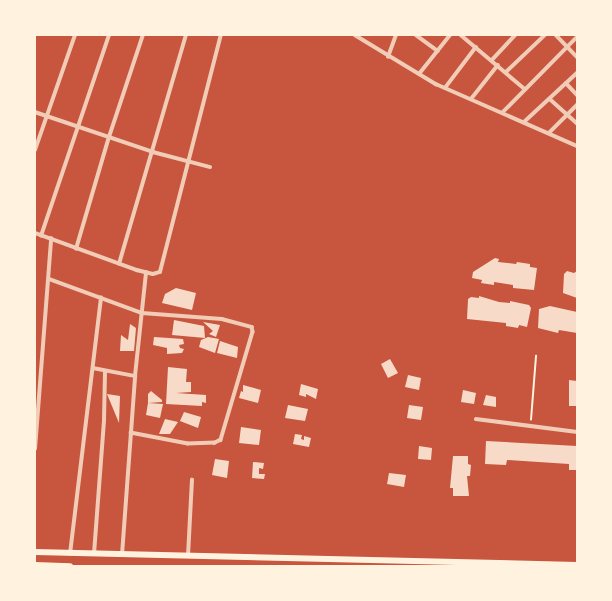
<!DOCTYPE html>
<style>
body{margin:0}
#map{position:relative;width:612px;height:601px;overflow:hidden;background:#c8553d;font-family:Cabin,sans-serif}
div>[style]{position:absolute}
.building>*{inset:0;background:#f7dbc8}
.path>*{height:1.5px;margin:-0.75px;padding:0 0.75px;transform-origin:0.75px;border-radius:0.75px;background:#fff3e0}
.minor>*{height:3.5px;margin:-1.75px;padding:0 1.75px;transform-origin:1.75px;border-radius:1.75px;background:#f1ccb7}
.trunk>*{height:6px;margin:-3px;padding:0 3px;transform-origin:3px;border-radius:3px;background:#fff3e0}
span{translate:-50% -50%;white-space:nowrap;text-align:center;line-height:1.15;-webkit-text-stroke:3px #fff3e0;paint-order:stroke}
.frame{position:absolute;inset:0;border:36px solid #fff3e0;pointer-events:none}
</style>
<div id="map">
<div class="building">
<i style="clip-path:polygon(495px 258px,499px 259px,498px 262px,516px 264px,517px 262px,530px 264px,530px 267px,537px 268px,534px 290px,513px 288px,513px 285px,494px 282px,494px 285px,481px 283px,482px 280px,472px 278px,473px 272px)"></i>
<i style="clip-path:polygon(567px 271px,574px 273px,577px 271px,577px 298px,563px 293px,564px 274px)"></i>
<i style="clip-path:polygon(176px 288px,196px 293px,192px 310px,162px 303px,165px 294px)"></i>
<i style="clip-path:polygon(479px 296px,499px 302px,510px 303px,510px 301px,529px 305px,531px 308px,527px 327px,519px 325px,518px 328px,506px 326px,506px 323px,467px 319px,468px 299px,471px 297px,479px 298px)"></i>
<i style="clip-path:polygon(550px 306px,577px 312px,577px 333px,559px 330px,558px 333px,538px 328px,539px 309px)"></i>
<i style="clip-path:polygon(174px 320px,204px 326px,205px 338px,172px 335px)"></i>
<i style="clip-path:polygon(203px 322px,220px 325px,216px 337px,209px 334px,213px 331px)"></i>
<i style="clip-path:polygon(130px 324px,136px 328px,134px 351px,120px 351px,121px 335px,128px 340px)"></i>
<i style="clip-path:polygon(154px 337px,183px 339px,184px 344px,179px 345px,180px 348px,184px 349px,182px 353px,167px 354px,167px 348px,153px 345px)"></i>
<i style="clip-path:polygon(208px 337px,219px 339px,215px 353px,199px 347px,201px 340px)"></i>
<i style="clip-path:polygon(220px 341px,238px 347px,237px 358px,217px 353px)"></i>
<i style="clip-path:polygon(390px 359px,398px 373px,388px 378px,381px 364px)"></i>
<i style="clip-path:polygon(168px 367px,187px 369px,186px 382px,191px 382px,191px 392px,176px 393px,206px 395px,206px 403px,202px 402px,202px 406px,166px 404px)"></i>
<i style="clip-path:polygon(408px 375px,421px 378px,419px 390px,405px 387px)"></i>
<i style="clip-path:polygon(569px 380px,577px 381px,577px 406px,569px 406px)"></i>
<i style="clip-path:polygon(301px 384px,318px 389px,316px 399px,306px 394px,306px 397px,299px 395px)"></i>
<i style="clip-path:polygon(243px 385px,261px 390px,258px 403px,239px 398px,241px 391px,243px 392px)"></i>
<i style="clip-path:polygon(463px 390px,476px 393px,474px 404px,461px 402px)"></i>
<i style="clip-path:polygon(151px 391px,162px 400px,162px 402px,148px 403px,148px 394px)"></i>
<i style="clip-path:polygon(107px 394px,120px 396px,119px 423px)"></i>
<i style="clip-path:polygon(486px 395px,496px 397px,496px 407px,483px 405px)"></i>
<i style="clip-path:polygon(148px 403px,163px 404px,160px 418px,146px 415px)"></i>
<i style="clip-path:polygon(288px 405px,308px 409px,305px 421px,285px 418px)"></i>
<i style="clip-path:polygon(409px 405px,423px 407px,421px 420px,407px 418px)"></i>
<i style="clip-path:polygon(184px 412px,201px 417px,198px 428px,180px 421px)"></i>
<i style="clip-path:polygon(165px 419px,178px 422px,170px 434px,159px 434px)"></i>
<i style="clip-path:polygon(241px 427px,261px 430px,259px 445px,239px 443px)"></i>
<i style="clip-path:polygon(295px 434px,302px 435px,301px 439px,304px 440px,304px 436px,311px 438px,309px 447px,293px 444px)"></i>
<i style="clip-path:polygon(486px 441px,577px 446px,577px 470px,569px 470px,569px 464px,507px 460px,506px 465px,485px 464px)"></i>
<i style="clip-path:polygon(419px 446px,432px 448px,431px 460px,418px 459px)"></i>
<i style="clip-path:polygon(453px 456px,468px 456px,468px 464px,471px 465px,470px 476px,467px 476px,469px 496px,453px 496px,453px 488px,450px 488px)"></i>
<i style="clip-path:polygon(215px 459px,229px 461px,227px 478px,212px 475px)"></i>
<i style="clip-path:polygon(253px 462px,264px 463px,263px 469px,259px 468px,259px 474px,265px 474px,264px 479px,252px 478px)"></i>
<i style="clip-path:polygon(389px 473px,406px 475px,404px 487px,387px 484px)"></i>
</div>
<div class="path">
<i style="left:531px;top:420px;width:64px;rotate:-85.5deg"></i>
</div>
<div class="minor">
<i style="left:355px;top:35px;width:95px;rotate:31.2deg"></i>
<i style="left:436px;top:84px;width:154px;rotate:23.7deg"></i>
<i style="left:416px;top:35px;width:27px;rotate:36deg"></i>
<i style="left:461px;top:35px;width:84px;rotate:40.2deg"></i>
<i style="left:556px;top:35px;width:30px;rotate:46deg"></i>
<i style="left:388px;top:57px;width:23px;rotate:-70deg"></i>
<i style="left:492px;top:60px;width:34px;rotate:-47deg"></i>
<i style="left:506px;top:72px;width:54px;rotate:-43.5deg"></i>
<i style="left:419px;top:74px;width:50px;rotate:-51.5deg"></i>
<i style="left:566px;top:83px;width:16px;rotate:47deg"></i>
<i style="left:445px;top:88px;width:51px;rotate:-52.9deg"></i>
<i style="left:471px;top:99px;width:43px;rotate:-51.5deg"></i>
<i style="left:550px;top:99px;width:36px;rotate:42deg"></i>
<i style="left:35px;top:112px;width:125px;rotate:18.7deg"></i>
<i style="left:153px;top:152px;width:59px;rotate:14.7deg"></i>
<i style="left:503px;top:112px;width:105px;rotate:-45.4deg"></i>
<i style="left:524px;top:122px;width:72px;rotate:-42.8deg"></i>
<i style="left:549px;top:133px;width:40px;rotate:-45deg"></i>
<i style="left:35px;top:150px;width:122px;rotate:-70.8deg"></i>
<i style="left:35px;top:233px;width:109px;rotate:19.9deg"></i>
<i style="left:137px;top:270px;width:16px;rotate:14deg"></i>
<i style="left:153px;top:274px;width:7px;rotate:-16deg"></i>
<i style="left:160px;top:272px;width:245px;rotate:-75.6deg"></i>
<i style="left:41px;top:236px;width:212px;rotate:-71.3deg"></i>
<i style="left:76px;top:249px;width:117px;rotate:-73.6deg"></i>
<i style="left:109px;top:137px;width:108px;rotate:-71.6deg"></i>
<i style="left:119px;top:264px;width:239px;rotate:-73.7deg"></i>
<i style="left:49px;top:279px;width:99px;rotate:20.1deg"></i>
<i style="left:142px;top:313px;width:80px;rotate:4.3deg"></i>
<i style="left:222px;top:319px;width:31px;rotate:15deg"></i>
<i style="left:252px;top:327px;width:5px;rotate:79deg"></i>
<i style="left:253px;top:332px;width:113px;rotate:106.5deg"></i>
<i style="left:221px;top:440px;width:7px;rotate:153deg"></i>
<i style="left:215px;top:443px;width:27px;rotate:178deg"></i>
<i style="left:188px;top:444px;width:58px;rotate:-169.1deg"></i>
<i style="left:93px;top:368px;width:43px;rotate:10.8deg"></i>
<i style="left:476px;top:419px;width:102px;rotate:7.3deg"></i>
<i style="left:35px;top:449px;width:211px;rotate:-85.6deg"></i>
<i style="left:70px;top:554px;width:258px;rotate:-83.1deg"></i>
<i style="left:94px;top:554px;width:134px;rotate:-85.7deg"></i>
<i style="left:104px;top:420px;width:48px;rotate:-88.8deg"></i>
<i style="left:122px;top:555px;width:179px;rotate:-85.8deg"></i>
<i style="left:135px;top:376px;width:104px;rotate:-83.9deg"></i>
<i style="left:188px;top:556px;width:76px;rotate:-87deg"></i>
</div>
<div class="trunk">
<i style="left:35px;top:552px;width:542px;rotate:1.37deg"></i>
<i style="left:35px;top:565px;width:35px;rotate:2deg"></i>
</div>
<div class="frame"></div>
</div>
